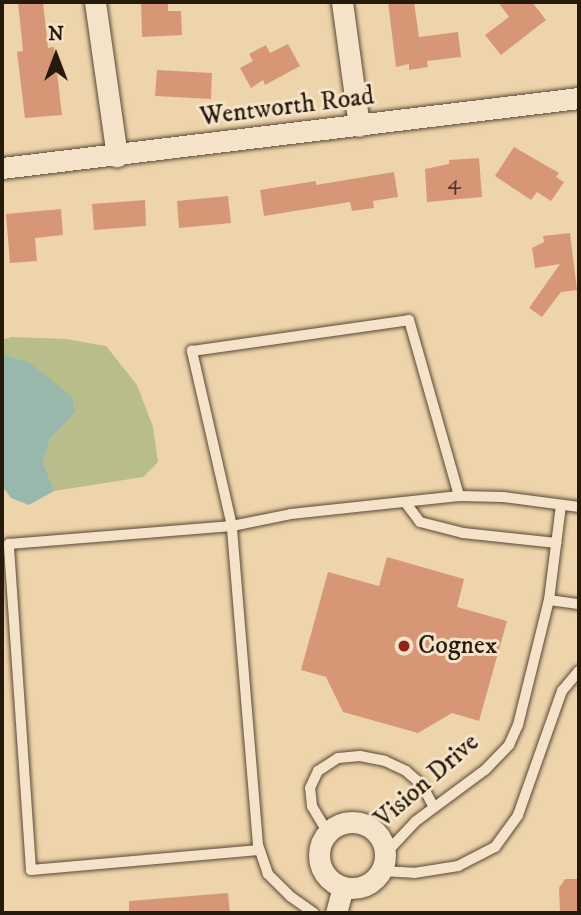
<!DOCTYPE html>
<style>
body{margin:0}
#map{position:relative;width:581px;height:915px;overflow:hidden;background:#eed4ab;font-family:"IM FELL DW Pica",serif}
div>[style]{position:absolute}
.green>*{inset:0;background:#b8bd89}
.water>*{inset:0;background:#99b8ac}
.building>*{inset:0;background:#d79777}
.roads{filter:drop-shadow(0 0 2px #584834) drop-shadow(0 0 2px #584834)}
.service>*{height:10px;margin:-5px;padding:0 5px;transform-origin:5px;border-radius:5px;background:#f4e3c8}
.minor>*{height:21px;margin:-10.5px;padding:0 10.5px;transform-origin:10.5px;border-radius:10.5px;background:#f4e3c8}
.minor>.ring{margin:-10.5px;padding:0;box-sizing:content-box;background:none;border:21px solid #f4e3c8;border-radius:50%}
.dots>*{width:19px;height:19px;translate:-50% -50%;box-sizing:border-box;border:4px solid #f4e3c8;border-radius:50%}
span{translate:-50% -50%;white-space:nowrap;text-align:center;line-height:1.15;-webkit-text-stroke:6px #f4e3c8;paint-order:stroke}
.number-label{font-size:23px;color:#523928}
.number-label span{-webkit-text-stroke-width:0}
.street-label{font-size:26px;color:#261a0d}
.poi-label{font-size:26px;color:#261a0d}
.left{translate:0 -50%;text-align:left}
.frame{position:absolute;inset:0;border:4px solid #261a0d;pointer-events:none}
.north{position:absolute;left:21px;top:21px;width:70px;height:70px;-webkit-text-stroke:5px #f4e3c8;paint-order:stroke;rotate:0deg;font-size:19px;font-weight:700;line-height:28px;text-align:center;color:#261a0d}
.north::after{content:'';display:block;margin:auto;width:24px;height:32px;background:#261a0d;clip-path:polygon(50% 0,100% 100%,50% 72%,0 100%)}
</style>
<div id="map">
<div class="green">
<i style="clip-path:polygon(11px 337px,66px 339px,106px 346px,137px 385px,153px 427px,158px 462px,143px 477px,54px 491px,43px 461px,50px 439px,75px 413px,29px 362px,2px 354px,2px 340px)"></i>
</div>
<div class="water">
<i style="clip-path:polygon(2px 354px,29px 362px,72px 397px,75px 413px,50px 439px,43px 461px,54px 491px,29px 505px,11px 498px,2px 486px)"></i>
</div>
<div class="building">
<i style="clip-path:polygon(18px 2px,43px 2px,48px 48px,54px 47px,62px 115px,25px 118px,17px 52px,23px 51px)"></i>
<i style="clip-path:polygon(141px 2px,168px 2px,168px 11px,181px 11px,182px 35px,142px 37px)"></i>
<i style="clip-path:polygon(388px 2px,414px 2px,419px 37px,458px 32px,461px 57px,427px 61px,428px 67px,409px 70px,409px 64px,396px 67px)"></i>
<i style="clip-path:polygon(498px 2px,532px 2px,546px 20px,501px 55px,485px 35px,509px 17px)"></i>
<i style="clip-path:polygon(288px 44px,300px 66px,265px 85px,263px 80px,251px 88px,240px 68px,253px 61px,249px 54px,266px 45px,270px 53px)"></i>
<i style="clip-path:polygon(157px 70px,212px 73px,211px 99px,155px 96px)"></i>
<i style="clip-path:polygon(514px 147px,559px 173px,556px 177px,564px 182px,551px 201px,537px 192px,531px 200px,495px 176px)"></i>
<i style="clip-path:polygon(479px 158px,482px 197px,427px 202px,425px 169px,449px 164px,449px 160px)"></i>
<i style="clip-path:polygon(394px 172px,398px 197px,373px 201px,374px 208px,352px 211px,350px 202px,264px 216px,260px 190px,316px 181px,316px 185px)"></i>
<i style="clip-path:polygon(228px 196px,231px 223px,179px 228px,177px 201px)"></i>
<i style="clip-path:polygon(145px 200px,146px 226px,94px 230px,92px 204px)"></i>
<i style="clip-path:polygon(61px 209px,63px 235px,35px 238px,37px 261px,10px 263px,6px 214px)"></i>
<i style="clip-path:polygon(570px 233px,577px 290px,561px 292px,542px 317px,529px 308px,560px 264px,535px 268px,532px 248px,544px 242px,543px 236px)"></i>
<i style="clip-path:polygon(387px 557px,464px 579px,457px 607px,507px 621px,479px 721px,452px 713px,418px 733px,343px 712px,326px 677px,301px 670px,328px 572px,379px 586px)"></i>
<i style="clip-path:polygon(565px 879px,579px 879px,579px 913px,560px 913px,559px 888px)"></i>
<i style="clip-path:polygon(228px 893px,230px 913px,129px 913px,129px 901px)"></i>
</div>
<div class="roads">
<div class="service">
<i style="left:405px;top:502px;width:25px;rotate:53deg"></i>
<i style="left:420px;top:522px;width:44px;rotate:14.3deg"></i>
<i style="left:463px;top:533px;width:94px;rotate:6.1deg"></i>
<i style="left:549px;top:600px;width:30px;rotate:8deg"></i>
<i style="left:328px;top:833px;width:31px;rotate:-121deg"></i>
<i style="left:312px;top:806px;width:18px;rotate:-96deg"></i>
<i style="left:310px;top:788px;width:19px;rotate:-65deg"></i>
<i style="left:318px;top:771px;width:24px;rotate:-33deg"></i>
<i style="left:338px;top:758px;width:22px;rotate:-5deg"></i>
<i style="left:360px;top:756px;width:25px;rotate:11deg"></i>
<i style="left:385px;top:761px;width:23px;rotate:25deg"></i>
<i style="left:406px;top:771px;width:21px;rotate:41deg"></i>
<i style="left:422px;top:785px;width:24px;rotate:62deg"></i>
<i style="left:259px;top:850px;width:229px;rotate:175deg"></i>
<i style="left:31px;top:870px;width:327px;rotate:-93.9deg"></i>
<i style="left:9px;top:544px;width:224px;rotate:-4.6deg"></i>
<i style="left:232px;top:526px;width:60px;rotate:-11.5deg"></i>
<i style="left:291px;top:514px;width:169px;rotate:-6.1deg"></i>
<i style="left:459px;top:496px;width:44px;rotate:1.3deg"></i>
<i style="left:503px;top:497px;width:77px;rotate:7.5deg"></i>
<i style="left:385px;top:854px;width:45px;rotate:-46.8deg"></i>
<i style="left:416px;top:821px;width:86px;rotate:-36.5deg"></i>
<i style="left:485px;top:770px;width:35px;rotate:-46deg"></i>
<i style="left:509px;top:745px;width:22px;rotate:-66deg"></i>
<i style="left:518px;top:725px;width:129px;rotate:-76.1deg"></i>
<i style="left:549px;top:600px;width:96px;rotate:-82.8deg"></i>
<i style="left:381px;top:871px;width:33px;rotate:3deg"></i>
<i style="left:414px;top:873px;width:45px;rotate:-9deg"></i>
<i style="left:458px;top:866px;width:42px;rotate:-27.2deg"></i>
<i style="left:495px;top:847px;width:39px;rotate:-54deg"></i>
<i style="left:518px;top:815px;width:132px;rotate:-70.5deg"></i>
<i style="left:562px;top:691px;width:26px;rotate:-50deg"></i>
<i style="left:314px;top:913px;width:28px;rotate:-145deg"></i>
<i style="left:291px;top:897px;width:33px;rotate:-135deg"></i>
<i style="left:268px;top:874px;width:31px;rotate:-109deg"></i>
<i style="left:258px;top:845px;width:320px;rotate:-94.7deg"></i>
<i style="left:232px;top:526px;width:180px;rotate:-102.9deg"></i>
<i style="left:192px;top:351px;width:219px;rotate:-8.1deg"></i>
<i style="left:409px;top:320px;width:183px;rotate:74.1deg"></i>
</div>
<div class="minor">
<i style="left:95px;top:2px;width:156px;rotate:81.9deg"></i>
<i style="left:342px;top:2px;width:125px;rotate:82.2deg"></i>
<i style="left:2px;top:168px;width:581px;rotate:-6.92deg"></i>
<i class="ring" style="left:319px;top:822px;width:45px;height:45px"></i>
<i style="left:336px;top:913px;width:27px;rotate:-75deg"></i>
</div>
</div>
<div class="dots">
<i style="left:404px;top:646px;background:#8f2418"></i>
</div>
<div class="number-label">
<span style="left:454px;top:183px">4</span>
</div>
<div class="street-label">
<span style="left:287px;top:107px;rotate:-7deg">Wentworth Road</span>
<span style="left:427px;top:781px;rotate:-41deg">Vision Drive</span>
</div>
<div class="poi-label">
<span class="left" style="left:418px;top:646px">Cognex</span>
</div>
<div class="frame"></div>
<div class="north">N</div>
</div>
